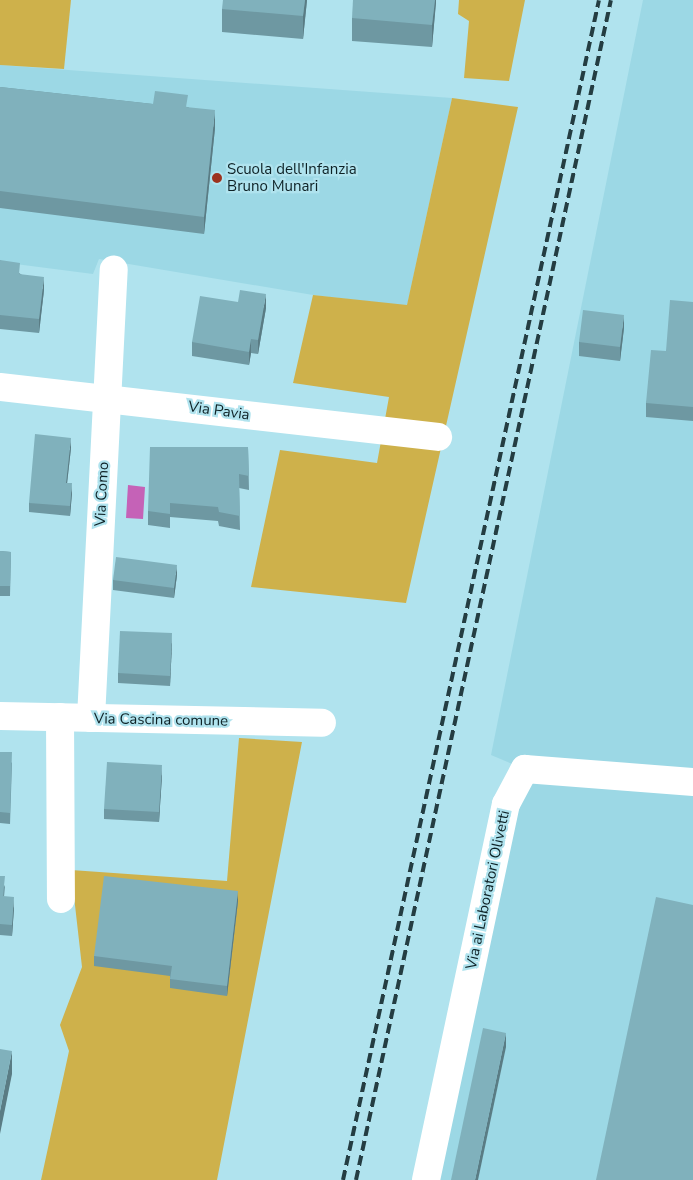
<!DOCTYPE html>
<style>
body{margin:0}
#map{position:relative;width:693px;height:1180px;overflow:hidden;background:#b0e3ee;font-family:"Nunito Sans",sans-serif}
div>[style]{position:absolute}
.built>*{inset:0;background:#9cd8e5}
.green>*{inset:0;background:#ceb14b}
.water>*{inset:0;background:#c562b7}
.minor>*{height:28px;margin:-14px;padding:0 14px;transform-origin:14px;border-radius:14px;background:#fff}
.rail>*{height:4px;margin-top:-2px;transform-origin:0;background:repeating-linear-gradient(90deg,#243d42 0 10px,transparent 0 15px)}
.wall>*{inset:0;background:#6e98a2}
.shaded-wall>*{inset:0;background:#5a7c84}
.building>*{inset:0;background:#80b1bc}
.dots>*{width:14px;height:14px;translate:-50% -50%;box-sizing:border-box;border:2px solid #b0e3ee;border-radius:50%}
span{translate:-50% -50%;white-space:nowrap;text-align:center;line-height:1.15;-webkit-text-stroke:4.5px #b0e3ee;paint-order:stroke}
.poi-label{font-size:15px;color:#0e2226}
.left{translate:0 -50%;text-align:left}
.street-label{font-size:15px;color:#0e2226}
</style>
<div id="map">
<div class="built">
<i style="clip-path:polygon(643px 0,693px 0,693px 1180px,426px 1180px,524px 769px,491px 755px)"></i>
<i style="clip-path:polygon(0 65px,452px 98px,407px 306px,313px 295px,99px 259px,93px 274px,0 262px)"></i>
</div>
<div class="green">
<i style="clip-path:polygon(0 0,71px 0,64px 69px,0 65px)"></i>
<i style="clip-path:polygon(459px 0,525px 0,509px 81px,464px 78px,469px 21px,458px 14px)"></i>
<i style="clip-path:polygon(452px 98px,518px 107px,406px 603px,251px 587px,280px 450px,377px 463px,389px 397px,293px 383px,313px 295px,407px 305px)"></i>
<i style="clip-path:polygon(239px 738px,302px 742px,217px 1180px,41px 1180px,69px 1051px,60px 1025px,82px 967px,71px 870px,227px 881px)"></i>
</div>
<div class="water">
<i style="clip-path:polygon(128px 485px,145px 487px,143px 519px,126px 518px)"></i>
</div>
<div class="minor">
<i style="left:0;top:387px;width:441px;rotate:6.5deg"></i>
<i style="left:0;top:716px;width:322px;rotate:1.2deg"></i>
<i style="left:60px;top:717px;width:182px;rotate:89.7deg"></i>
<i style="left:91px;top:718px;width:449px;rotate:-87.1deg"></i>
<i style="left:426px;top:1180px;width:384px;rotate:-78deg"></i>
<i style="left:506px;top:804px;width:40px;rotate:-62deg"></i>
<i style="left:525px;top:769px;width:169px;rotate:4.4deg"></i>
</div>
<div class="rail">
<i style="left:343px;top:1180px;width:1207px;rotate:-77.76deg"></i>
<i style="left:356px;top:1180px;width:1207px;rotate:-77.81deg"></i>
</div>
<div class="wall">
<i style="clip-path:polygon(307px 0,303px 39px,222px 32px,222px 9px)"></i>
<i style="clip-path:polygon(436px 0,432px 47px,352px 41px,352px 18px)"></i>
<i style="clip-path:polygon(0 87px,153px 104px,188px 107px,215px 128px,204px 234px,0 208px)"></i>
<i style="clip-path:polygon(0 260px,44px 290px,39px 333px,0 329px)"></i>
<i style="clip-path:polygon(238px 302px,266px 308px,258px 354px,251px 353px,249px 365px,192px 356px,192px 342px)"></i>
<i style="clip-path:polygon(693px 302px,693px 421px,646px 417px,646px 403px,666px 351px)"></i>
<i style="clip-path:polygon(624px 328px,620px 361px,579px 356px,579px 342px)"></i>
<i style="clip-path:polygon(248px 447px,249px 490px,239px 488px,240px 530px,219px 526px,218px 521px,170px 517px,170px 528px,148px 525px,148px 511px)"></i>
<i style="clip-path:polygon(71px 448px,67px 483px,72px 493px,70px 516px,29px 512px,29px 503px)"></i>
<i style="clip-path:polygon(0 551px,11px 552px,10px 596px,0 596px)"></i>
<i style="clip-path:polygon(177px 575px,174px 598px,113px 590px,113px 580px)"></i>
<i style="clip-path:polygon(172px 643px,170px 686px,118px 683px,118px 673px)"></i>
<i style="clip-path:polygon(0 752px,12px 763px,10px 824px,0 823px)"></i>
<i style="clip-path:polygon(162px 775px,159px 822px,104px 819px,104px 809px)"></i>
<i style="clip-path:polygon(0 876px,5px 887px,4px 897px,14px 908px,12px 936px,0 935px)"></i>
<i style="clip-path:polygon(238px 901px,227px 996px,170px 988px,170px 976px,94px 966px,94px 956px)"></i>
</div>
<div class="shaded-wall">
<i style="clip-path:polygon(305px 0,307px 0,303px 39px,303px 16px)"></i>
<i style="clip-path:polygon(435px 0,436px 0,436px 3px,432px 47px,432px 25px)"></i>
<i style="clip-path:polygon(215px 110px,215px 128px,204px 234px,204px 217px)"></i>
<i style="clip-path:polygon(44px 277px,44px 290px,39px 333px,39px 319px)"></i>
<i style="clip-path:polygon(266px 294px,266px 308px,258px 354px,258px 340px)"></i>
<i style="clip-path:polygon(624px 315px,624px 328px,620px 361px,620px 347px)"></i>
<i style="clip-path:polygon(251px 339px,251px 353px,249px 365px,249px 352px)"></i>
<i style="clip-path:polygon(71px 438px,71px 448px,66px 493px,66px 483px)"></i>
<i style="clip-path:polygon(72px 483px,72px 493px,70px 516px,70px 506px)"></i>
<i style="clip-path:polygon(177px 565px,177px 575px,174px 598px,174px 588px)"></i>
<i style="clip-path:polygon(172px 633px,172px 643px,170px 686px,170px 676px)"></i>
<i style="clip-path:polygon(162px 765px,162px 775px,159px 822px,159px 812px)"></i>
<i style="clip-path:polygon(238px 891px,238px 901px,227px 996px,227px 986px)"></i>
<i style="clip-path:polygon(14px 897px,14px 908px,12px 936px,12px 925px)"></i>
<i style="clip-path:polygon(506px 1033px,506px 1047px,478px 1180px,475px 1180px)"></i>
<i style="clip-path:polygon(12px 1051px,12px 1074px,0 1134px,0 1111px)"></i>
</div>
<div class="building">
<i style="clip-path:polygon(223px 0,305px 0,303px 16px,222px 9px)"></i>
<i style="clip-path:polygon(353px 0,435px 0,432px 25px,352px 18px)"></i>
<i style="clip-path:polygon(0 87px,153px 104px,155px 91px,188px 95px,186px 107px,215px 110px,204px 217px,0 191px)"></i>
<i style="clip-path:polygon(0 260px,20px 263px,19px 274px,44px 277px,39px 319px,0 315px)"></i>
<i style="clip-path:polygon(240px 290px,266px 294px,258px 340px,251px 339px,249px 352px,192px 342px,200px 296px,238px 302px)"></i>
<i style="clip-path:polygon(670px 300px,693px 302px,693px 407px,646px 403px,651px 350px,666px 351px)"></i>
<i style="clip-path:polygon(583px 310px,624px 315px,620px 347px,579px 342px)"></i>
<i style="clip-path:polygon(35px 434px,71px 438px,66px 483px,72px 483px,70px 506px,29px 503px)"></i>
<i style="clip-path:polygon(150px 447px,248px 447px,249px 476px,239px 474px,240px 516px,219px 512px,218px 507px,170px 503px,170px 514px,148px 511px)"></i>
<i style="clip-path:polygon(0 551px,11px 552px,10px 586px,0 586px)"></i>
<i style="clip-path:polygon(116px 557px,177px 565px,174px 588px,113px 580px)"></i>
<i style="clip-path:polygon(120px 631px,172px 633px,170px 676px,118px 673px)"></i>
<i style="clip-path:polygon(0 752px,12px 752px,10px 813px,0 812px)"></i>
<i style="clip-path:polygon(107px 762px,162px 765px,159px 812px,104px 809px)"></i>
<i style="clip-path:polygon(0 876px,5px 876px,3px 896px,14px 897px,12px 925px,0 924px)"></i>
<i style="clip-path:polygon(104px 876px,238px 891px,227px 986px,170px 979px,172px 966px,94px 956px)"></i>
<i style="clip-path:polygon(656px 897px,693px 905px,693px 1180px,596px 1180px)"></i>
<i style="clip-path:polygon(483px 1028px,506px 1033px,475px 1180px,451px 1180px)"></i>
<i style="clip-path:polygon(0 1049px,12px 1051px,0 1111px)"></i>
</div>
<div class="dots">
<i style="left:217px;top:178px;background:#9c321e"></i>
</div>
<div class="poi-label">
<span class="left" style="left:227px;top:178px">Scuola dell'Infanzia<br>Bruno Munari</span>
</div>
<div class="street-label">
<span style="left:219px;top:411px;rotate:8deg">Via Pavia</span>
<span style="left:102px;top:494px;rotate:-87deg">Via Como</span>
<span style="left:161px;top:720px;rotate:1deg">Via Cascina comune</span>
<span style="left:488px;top:890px;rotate:-78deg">Via ai Laboratori Olivetti</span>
</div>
</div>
